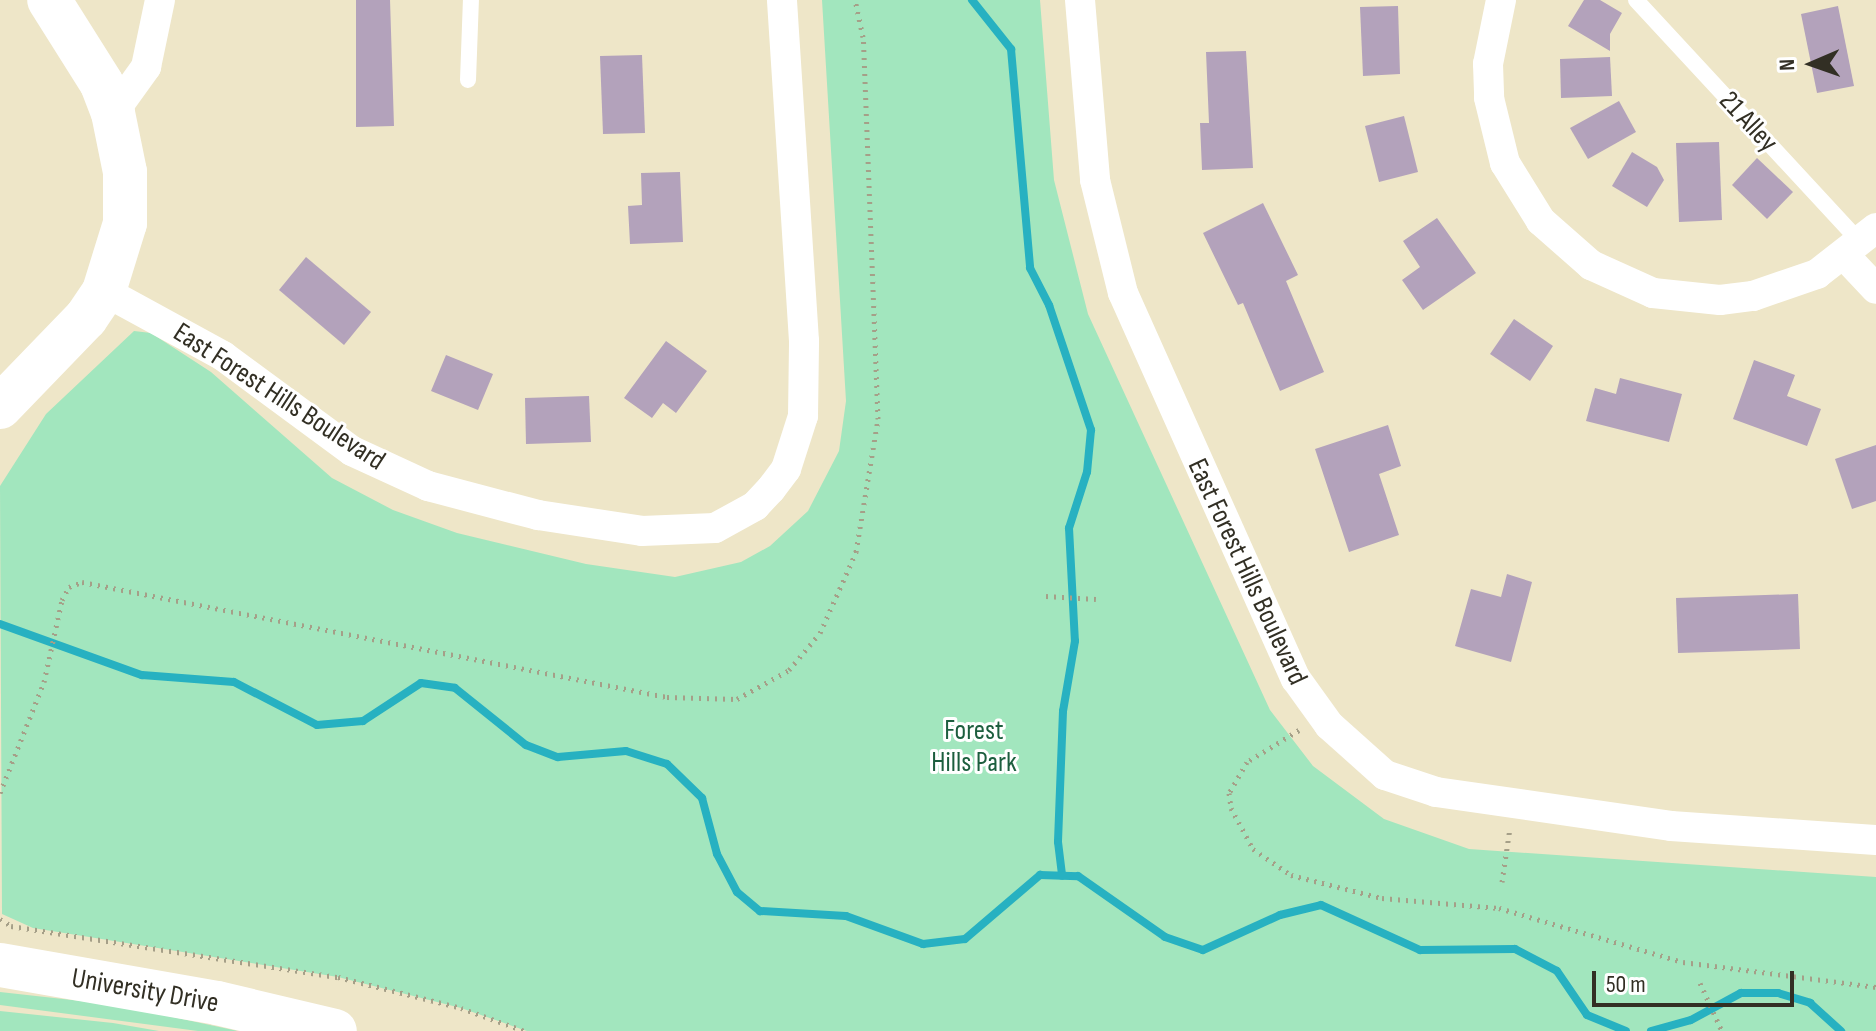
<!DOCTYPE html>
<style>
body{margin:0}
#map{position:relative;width:1876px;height:1031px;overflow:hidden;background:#eee6c8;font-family:"Sofia Sans Condensed",sans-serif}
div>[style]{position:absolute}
.green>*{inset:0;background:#a2e6be}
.stream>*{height:8px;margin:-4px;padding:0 4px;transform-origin:4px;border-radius:4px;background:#27b1c1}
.building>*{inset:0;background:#b3a2bb}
.path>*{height:5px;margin-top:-2.5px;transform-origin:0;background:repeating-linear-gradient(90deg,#a59f88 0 2px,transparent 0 8px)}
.lane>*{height:16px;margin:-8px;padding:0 8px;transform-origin:8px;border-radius:8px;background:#fff}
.street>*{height:30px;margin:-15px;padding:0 15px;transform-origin:15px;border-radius:15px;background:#fff}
.secondary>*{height:44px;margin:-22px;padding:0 22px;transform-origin:22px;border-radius:22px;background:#fff}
.primary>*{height:44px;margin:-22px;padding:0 22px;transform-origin:22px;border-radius:22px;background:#fff}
span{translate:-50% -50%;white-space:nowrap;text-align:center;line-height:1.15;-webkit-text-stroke:6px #fff;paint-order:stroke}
.street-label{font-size:28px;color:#322f24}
.park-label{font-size:28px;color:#1c5e3e}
.north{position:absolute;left:1772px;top:24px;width:80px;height:80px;-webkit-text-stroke:6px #fff;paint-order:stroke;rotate:268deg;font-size:22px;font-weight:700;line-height:32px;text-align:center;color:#322f24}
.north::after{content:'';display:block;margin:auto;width:28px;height:36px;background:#322f24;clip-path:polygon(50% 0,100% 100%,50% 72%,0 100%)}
.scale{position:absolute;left:1592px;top:971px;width:202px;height:36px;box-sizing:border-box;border:4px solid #322f24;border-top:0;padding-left:10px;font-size:24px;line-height:28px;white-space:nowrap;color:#322f24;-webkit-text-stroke:6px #fff;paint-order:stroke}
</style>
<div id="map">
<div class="green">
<i style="clip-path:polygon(822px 0,1040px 0,1054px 180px,1088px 314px,1270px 710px,1313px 766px,1384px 819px,1469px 849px,1876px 877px,1876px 1031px,527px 1031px,461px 1008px,338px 977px,33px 928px,2px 914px,0 486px,46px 414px,134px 331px,151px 333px,211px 372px,332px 478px,393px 510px,457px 533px,586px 564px,675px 577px,741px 562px,770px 546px,808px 511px,839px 451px,846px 401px)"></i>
<i style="clip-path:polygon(0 992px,117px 1005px,238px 1031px,198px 1031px,0 1005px)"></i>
<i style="clip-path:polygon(0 1011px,113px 1023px,159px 1031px,0 1031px)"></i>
</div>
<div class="stream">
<i style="left:972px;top:0;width:63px;rotate:51.5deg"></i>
<i style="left:1011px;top:49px;width:220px;rotate:85deg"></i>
<i style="left:1030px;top:268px;width:42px;rotate:62.8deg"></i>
<i style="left:1049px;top:305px;width:132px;rotate:71.4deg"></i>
<i style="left:1091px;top:430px;width:42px;rotate:95.4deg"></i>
<i style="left:1087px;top:472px;width:59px;rotate:107.8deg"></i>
<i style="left:1069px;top:528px;width:113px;rotate:87deg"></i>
<i style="left:1075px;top:641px;width:71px;rotate:99.7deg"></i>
<i style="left:1063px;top:711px;width:131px;rotate:92.2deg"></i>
<i style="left:1058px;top:842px;width:34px;rotate:83deg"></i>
<i style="left:0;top:624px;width:151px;rotate:19.8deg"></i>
<i style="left:142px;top:675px;width:92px;rotate:4.4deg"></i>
<i style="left:234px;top:682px;width:93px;rotate:27.4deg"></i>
<i style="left:317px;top:725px;width:46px;rotate:-5deg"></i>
<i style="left:363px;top:721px;width:69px;rotate:-33.2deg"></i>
<i style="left:421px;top:683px;width:34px;rotate:8deg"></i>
<i style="left:455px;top:688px;width:91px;rotate:38.8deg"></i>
<i style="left:526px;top:745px;width:34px;rotate:21deg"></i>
<i style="left:558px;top:757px;width:68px;rotate:-5deg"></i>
<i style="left:626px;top:751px;width:43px;rotate:17.6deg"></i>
<i style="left:667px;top:764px;width:49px;rotate:44.2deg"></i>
<i style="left:702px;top:798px;width:58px;rotate:75deg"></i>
<i style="left:717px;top:854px;width:43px;rotate:62.2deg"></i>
<i style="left:737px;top:892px;width:30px;rotate:40deg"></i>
<i style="left:760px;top:911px;width:86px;rotate:3.3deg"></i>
<i style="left:846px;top:916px;width:82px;rotate:20deg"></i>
<i style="left:923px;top:944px;width:42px;rotate:-6.8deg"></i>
<i style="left:965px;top:939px;width:99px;rotate:-40.5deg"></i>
<i style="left:1040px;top:875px;width:38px;rotate:2deg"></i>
<i style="left:1078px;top:876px;width:106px;rotate:35deg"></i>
<i style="left:1165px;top:937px;width:40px;rotate:18.9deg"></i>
<i style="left:1203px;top:950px;width:85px;rotate:-24.4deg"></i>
<i style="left:1280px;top:915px;width:42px;rotate:-13.7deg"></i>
<i style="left:1321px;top:905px;width:109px;rotate:24.4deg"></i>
<i style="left:1420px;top:950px;width:95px;rotate:-0.6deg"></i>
<i style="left:1515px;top:949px;width:47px;rotate:27.6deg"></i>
<i style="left:1557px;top:971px;width:53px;rotate:55.7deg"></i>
<i style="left:1587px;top:1015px;width:42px;rotate:22.3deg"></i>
<i style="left:1651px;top:1031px;width:41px;rotate:-15.4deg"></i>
<i style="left:1691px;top:1020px;width:57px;rotate:-28.4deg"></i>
<i style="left:1741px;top:993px;width:37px"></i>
<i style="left:1778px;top:993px;width:34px;rotate:17deg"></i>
<i style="left:1810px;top:1003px;width:42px;rotate:42.1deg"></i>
</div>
<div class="building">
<i style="clip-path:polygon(356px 0,390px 0,394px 126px,356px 127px)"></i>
<i style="clip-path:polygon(1584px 0,1600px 0,1622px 13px,1610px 34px,1610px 51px,1568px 26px)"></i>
<i style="clip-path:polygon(1398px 6px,1400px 74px,1363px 76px,1360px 7px)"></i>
<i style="clip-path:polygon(1838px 6px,1854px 86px,1817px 93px,1801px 14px)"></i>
<i style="clip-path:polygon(1246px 51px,1253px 168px,1202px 170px,1200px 123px,1209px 123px,1206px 52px)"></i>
<i style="clip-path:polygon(642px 55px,645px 133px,603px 134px,600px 56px)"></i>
<i style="clip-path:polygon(1610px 57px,1612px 96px,1561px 98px,1560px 59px)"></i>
<i style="clip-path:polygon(1619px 101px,1636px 132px,1588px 159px,1570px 128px)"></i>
<i style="clip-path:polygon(1404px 116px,1418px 172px,1379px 182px,1365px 126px)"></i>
<i style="clip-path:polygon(1719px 142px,1722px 220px,1679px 222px,1676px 143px)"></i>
<i style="clip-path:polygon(1632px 152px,1657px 167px,1664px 180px,1647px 207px,1612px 186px)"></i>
<i style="clip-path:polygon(1757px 158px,1793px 192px,1767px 219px,1732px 185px)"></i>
<i style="clip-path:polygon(680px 172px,683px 242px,630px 244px,628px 206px,642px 205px,641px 173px)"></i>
<i style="clip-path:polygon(1263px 203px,1298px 275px,1286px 281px,1324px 372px,1280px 391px,1243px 303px,1238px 305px,1203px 233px)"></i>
<i style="clip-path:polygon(1437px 218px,1476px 273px,1423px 310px,1402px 280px,1420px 267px,1403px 241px)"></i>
<i style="clip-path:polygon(306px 257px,371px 312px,344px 345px,279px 290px)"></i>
<i style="clip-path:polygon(1514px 319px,1553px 346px,1530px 381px,1490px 354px)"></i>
<i style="clip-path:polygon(666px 341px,707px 371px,676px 413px,663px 403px,652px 418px,624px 398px)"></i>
<i style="clip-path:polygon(446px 355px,493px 374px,478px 410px,431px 391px)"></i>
<i style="clip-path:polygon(1754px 360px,1795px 375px,1787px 396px,1821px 409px,1807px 446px,1733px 419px)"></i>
<i style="clip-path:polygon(1620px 378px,1682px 394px,1669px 442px,1586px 421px,1595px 388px,1616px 394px)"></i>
<i style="clip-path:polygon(589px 396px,591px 442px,526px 444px,525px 398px)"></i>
<i style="clip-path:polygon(1388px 425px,1401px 466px,1379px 474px,1399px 535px,1349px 552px,1315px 449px)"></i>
<i style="clip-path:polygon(1876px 445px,1876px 501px,1852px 509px,1835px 459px)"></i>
<i style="clip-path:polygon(1507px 574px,1532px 582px,1511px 662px,1455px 646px,1471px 589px,1501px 597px)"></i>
<i style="clip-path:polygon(1798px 594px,1800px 649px,1678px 653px,1676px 598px)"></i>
</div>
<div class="path">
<i style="left:1046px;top:596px;width:50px;rotate:3.4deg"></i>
<i style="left:1299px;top:730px;width:61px;rotate:148.4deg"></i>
<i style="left:1247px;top:762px;width:36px;rotate:120deg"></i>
<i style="left:1229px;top:793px;width:15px;rotate:82deg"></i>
<i style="left:1231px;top:808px;width:47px;rotate:61.8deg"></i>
<i style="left:1253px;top:849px;width:46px;rotate:34.4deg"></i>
<i style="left:1291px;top:875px;width:94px;rotate:14.2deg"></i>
<i style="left:1382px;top:898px;width:117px;rotate:4.9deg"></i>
<i style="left:1499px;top:908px;width:192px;rotate:16.4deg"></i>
<i style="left:1683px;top:962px;width:195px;rotate:7.4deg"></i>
<i style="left:0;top:793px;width:119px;rotate:-68.4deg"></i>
<i style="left:44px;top:682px;width:84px;rotate:-77.6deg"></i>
<i style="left:62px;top:600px;width:15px;rotate:-62deg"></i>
<i style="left:69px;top:587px;width:14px;rotate:-21deg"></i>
<i style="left:82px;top:582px;width:596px;rotate:11.12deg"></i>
<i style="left:667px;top:697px;width:70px;rotate:1.6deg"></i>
<i style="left:737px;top:699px;width:60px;rotate:-29.1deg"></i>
<i style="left:789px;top:670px;width:48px;rotate:-50deg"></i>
<i style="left:820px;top:633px;width:89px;rotate:-66deg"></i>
<i style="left:856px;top:552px;width:135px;rotate:-80.6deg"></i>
<i style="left:878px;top:419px;width:382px;rotate:-92.2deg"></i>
<i style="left:863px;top:37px;width:38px;rotate:-102deg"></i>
<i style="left:1502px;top:882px;width:55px;rotate:-81.6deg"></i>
<i style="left:0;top:919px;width:13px;rotate:32deg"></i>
<i style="left:11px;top:926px;width:331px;rotate:8.9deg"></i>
<i style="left:338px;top:977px;width:127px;rotate:14.1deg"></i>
<i style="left:461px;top:1008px;width:68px;rotate:19.8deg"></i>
<i style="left:1700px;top:983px;width:53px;rotate:65.4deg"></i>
</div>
<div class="lane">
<i style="left:1636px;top:0;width:331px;rotate:47.2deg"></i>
<i style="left:468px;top:80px;width:80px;rotate:-87.9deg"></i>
</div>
<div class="street">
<i style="left:1080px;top:0;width:181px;rotate:85.2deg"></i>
<i style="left:1095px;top:180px;width:116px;rotate:76.1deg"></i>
<i style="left:1123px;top:293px;width:423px;rotate:65.9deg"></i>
<i style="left:1296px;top:679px;width:57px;rotate:54.3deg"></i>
<i style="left:1329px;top:725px;width:75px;rotate:41.8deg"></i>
<i style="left:1385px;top:775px;width:54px;rotate:18.4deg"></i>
<i style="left:1436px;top:792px;width:237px;rotate:8.2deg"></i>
<i style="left:1671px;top:826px;width:205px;rotate:3.9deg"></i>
<i style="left:1501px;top:0;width:65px;rotate:101.5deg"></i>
<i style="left:1488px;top:64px;width:34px;rotate:88deg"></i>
<i style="left:1489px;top:98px;width:67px;rotate:76.2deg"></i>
<i style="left:1505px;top:163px;width:68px;rotate:58.2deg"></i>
<i style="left:1541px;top:221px;width:67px;rotate:41.3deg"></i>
<i style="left:1591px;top:265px;width:68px;rotate:24.3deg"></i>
<i style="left:1653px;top:293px;width:67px;rotate:6deg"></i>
<i style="left:1720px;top:300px;width:33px;rotate:-7deg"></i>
<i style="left:1753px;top:296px;width:68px;rotate:-19deg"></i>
<i style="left:1817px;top:274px;width:75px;rotate:-37.9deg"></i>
<i style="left:113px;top:113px;width:57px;rotate:-54.3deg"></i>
<i style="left:146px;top:67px;width:68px;rotate:-78.2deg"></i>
<i style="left:1845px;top:256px;width:45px;rotate:46.8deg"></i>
<i style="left:104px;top:291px;width:136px;rotate:28.6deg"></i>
<i style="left:223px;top:356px;width:160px;rotate:36.4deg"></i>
<i style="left:352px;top:451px;width:84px;rotate:24.7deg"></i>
<i style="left:428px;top:486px;width:114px;rotate:14.8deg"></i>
<i style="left:538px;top:515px;width:105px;rotate:8.7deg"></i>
<i style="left:642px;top:531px;width:73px;rotate:-2.4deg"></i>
<i style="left:715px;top:528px;width:46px;rotate:-28.8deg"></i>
<i style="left:755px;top:506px;width:23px;rotate:-47deg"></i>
<i style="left:771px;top:489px;width:25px;rotate:-53deg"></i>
<i style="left:786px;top:469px;width:56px;rotate:-72.2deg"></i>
<i style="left:803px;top:416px;width:75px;rotate:-89.2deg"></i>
<i style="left:804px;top:341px;width:342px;rotate:-93.7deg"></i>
</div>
<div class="secondary">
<i style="left:0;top:407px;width:124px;rotate:-46deg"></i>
<i style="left:86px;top:318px;width:32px;rotate:-56deg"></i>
<i style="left:104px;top:291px;width:71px;rotate:-72.8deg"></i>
<i style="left:125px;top:223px;width:51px;rotate:-90deg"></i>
<i style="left:125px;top:172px;width:60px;rotate:-101.5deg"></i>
<i style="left:113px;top:113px;width:31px;rotate:-111deg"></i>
<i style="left:102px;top:84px;width:99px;rotate:-122.2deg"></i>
</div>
<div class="primary">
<i style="left:0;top:965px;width:220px;rotate:9.9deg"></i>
<i style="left:217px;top:1003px;width:121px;rotate:13.3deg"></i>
</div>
<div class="street-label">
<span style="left:1748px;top:122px;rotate:47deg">21 Alley</span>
<span style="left:279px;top:397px;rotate:33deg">East Forest Hills Boulevard</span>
<span style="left:1247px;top:572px;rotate:65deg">East Forest Hills Boulevard</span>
<span style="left:145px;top:991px;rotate:10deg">University Drive</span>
</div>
<div class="park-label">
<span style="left:974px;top:747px">Forest<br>Hills Park</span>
</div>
<div class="north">N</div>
<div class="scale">50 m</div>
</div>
